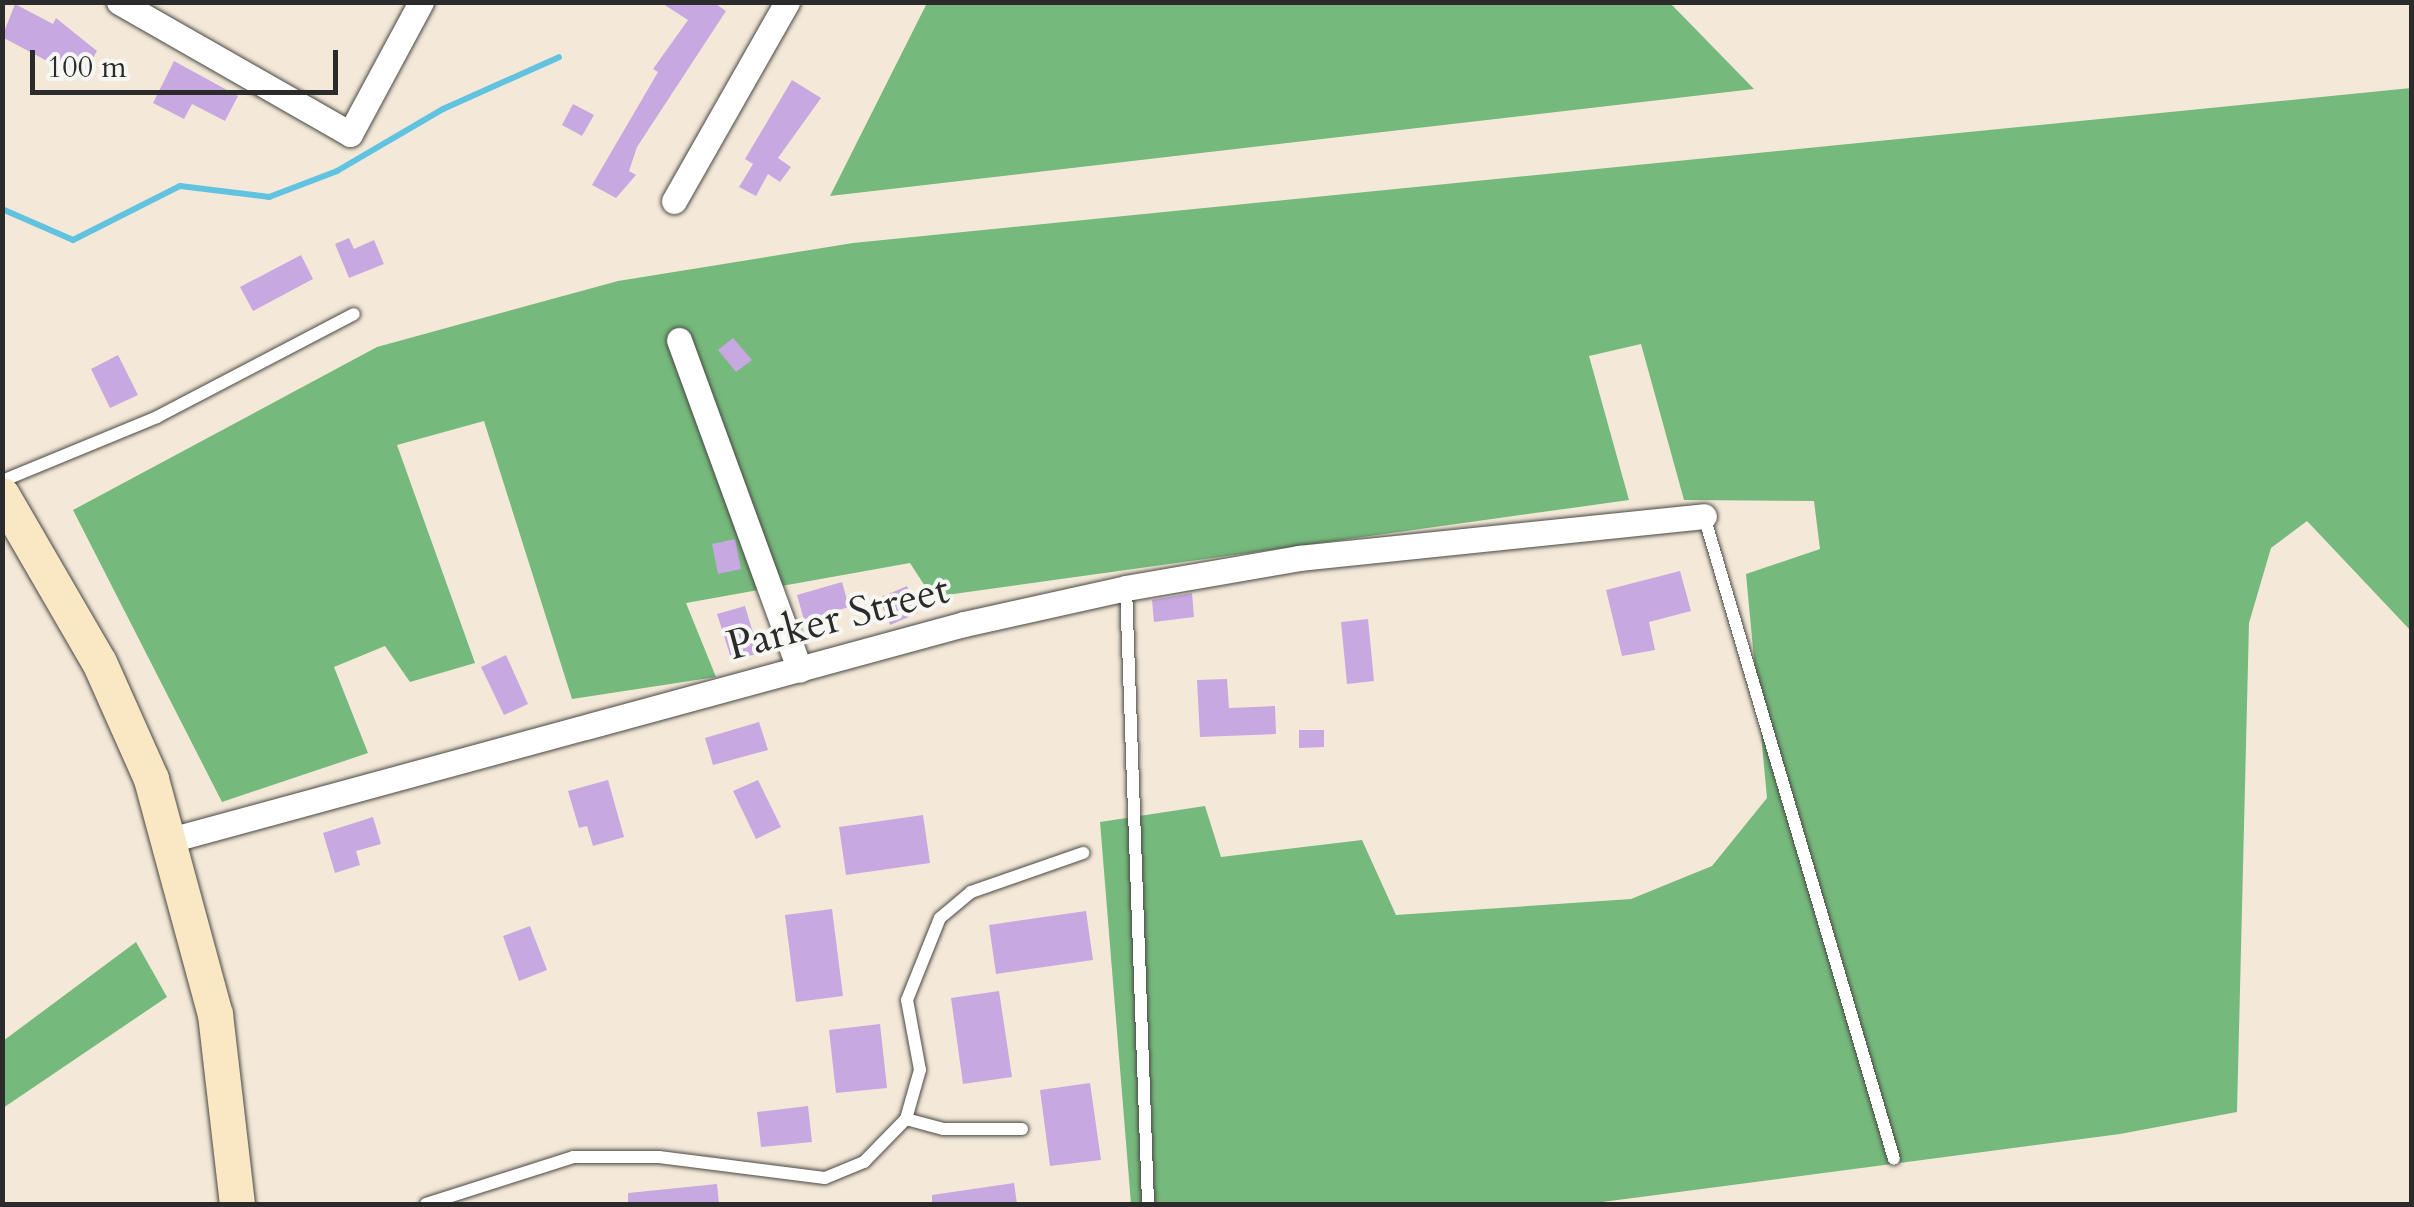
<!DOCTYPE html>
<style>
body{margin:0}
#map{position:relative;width:2414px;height:1207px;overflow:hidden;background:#f4e9d8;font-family:Cardo,serif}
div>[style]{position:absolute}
.forest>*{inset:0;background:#76b97c}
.stream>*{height:6px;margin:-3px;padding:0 3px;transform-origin:3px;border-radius:3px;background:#62c3e1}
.building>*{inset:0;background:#c8a8e1}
.roads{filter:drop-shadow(0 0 2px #494845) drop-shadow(0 0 2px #494845)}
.lane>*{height:12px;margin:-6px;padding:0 6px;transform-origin:6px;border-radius:6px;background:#fff}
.street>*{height:25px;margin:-12.5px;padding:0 12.5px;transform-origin:12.5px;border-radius:12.5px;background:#fff}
.secondary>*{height:35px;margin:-17.5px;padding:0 17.5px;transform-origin:17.5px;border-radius:17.5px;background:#fae7c3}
span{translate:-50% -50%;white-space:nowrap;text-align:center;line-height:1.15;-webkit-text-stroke:8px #f6f6f2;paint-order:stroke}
.street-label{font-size:42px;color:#2b2b2b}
.frame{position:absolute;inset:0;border:5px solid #2b2b2b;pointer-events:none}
.scale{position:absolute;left:30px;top:50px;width:308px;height:45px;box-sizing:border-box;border:5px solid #2b2b2b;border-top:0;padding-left:12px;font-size:30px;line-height:35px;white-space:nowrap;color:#2b2b2b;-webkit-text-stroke:8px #f6f6f2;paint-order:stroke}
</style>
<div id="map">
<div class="forest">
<i style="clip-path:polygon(927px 3px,1670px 3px,1754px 89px,830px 196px)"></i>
<i style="clip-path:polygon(2411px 88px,2411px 631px,2307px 521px,2271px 548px,2249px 623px,2237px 1112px,2120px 1134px,1587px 1204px,1131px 1204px,1100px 822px,1205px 806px,1221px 857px,1362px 840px,1396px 915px,1631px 899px,1712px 866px,1767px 798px,1746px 574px,1820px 549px,1814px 501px,1684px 500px,1641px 344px,1589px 356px,1629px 500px,932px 597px,910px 563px,686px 603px,716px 677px,572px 699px,484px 421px,397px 445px,475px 663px,410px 682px,385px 646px,334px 667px,368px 753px,222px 802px,73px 510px,377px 347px,618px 281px,853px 243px)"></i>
<i style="clip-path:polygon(136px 942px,167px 997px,3px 1108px,3px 1041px)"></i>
</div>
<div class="stream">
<i style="left:2px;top:209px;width:77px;rotate:23.6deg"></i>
<i style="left:73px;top:240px;width:120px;rotate:-26.8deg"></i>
<i style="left:180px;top:186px;width:90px;rotate:7deg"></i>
<i style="left:269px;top:197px;width:73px;rotate:-20.9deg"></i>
<i style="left:337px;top:171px;width:123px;rotate:-30.3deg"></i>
<i style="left:443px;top:109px;width:127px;rotate:-24.1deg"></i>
</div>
<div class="building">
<i style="clip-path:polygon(660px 2px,713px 2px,726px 11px,637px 147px,629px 171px,636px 175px,616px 198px,592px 185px,658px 72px,653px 69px,688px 20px)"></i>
<i style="clip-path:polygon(15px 4px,53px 24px,56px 18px,97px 51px,81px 79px,2px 37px)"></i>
<i style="clip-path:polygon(174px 61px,238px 96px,225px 121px,192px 104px,184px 119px,153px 103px)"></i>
<i style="clip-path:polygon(792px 80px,821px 98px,778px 158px,791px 167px,780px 182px,768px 174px,756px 196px,739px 187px,753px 164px,745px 159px)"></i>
<i style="clip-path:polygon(573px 104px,594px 115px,582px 136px,562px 125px)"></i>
<i style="clip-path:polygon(349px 238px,354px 249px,374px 240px,384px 264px,349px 278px,335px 244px)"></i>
<i style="clip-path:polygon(301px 255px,313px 279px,253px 311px,240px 287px)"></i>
<i style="clip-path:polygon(733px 338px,752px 360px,736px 372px,718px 350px)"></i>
<i style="clip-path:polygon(118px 355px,138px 395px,110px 408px,91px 369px)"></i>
<i style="clip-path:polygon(735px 539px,741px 569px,718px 574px,712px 544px)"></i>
<i style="clip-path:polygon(1680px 571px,1691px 611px,1649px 622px,1655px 650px,1622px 656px,1606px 590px)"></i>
<i style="clip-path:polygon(842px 582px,849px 607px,804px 620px,797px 595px)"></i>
<i style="clip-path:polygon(907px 586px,918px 613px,890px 625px,879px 598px)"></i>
<i style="clip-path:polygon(1192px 593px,1194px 617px,1154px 622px,1152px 600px)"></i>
<i style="clip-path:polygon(745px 606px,759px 653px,732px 661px,717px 614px)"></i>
<i style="clip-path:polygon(1368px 619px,1374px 681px,1347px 684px,1341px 622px)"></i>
<i style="clip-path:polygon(506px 655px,528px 704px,504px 715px,481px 667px)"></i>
<i style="clip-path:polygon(1227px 679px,1229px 708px,1275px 706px,1276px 734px,1200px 737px,1197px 680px)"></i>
<i style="clip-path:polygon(759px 722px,768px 750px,713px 765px,705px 738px)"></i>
<i style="clip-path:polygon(1299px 730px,1324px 730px,1324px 747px,1299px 748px)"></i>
<i style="clip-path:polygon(608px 780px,624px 837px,593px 846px,587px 826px,579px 828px,568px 791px)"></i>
<i style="clip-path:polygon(758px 780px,781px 827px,756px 839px,733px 791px)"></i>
<i style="clip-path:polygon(923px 815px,930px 863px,846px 875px,839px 827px)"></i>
<i style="clip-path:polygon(373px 817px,381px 844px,356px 851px,360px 865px,335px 873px,323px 833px)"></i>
<i style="clip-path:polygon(832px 909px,843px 996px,796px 1002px,785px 915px)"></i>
<i style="clip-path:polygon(1086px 911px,1093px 960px,996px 974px,989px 925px)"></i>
<i style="clip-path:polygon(530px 926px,547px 970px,519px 981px,503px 936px)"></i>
<i style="clip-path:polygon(999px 991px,1012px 1077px,963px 1084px,951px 998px)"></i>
<i style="clip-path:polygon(880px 1024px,887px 1088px,836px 1093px,829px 1030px)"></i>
<i style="clip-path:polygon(1090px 1083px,1101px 1160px,1050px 1166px,1040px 1090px)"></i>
<i style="clip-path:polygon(808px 1106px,812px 1142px,761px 1147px,757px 1112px)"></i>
<i style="clip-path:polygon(1014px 1183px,1017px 1204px,932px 1204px,932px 1195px)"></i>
<i style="clip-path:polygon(717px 1184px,719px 1204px,628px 1204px,628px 1193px)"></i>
</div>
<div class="roads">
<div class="lane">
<i style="left:2px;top:481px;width:168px;rotate:-22.4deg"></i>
<i style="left:157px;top:417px;width:222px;rotate:-27.6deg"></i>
<i style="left:1704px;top:516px;width:670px;rotate:73.54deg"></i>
<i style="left:1126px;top:588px;width:616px;rotate:87.95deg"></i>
<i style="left:906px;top:1119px;width:39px;rotate:15deg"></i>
<i style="left:944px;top:1129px;width:78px"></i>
<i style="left:426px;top:1204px;width:154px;rotate:-17.7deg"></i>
<i style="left:573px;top:1157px;width:86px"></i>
<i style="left:659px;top:1157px;width:167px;rotate:7.2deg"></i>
<i style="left:825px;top:1178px;width:42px;rotate:-22.3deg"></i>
<i style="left:864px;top:1162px;width:60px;rotate:-45.7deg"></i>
<i style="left:906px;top:1119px;width:51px;rotate:-74.1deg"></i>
<i style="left:920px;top:1070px;width:71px;rotate:-100.5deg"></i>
<i style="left:907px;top:1000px;width:88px;rotate:-68.1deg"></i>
<i style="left:940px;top:918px;width:40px;rotate:-40deg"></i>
<i style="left:971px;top:892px;width:119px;rotate:-19.2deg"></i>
</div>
<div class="street">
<i style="left:119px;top:2px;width:266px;rotate:29.7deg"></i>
<i style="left:350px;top:134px;width:150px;rotate:-61.7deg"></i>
<i style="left:674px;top:201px;width:229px;rotate:-60.4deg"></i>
<i style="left:679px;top:340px;width:351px;rotate:69.9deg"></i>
<i style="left:170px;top:840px;width:823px;rotate:-15.22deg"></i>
<i style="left:964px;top:624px;width:166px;rotate:-12.5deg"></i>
<i style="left:1126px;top:588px;width:176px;rotate:-9.8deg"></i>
<i style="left:1299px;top:558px;width:407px;rotate:-5.9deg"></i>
</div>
<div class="secondary">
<i style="left:2px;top:495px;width:193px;rotate:59.9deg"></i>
<i style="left:99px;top:662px;width:128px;rotate:66deg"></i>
<i style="left:151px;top:779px;width:244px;rotate:74.8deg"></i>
<i style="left:215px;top:1014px;width:191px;rotate:83.4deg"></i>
</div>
</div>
<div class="street-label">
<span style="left:838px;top:618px;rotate:-15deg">Parker Street</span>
</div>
<div class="frame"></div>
<div class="scale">100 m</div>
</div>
